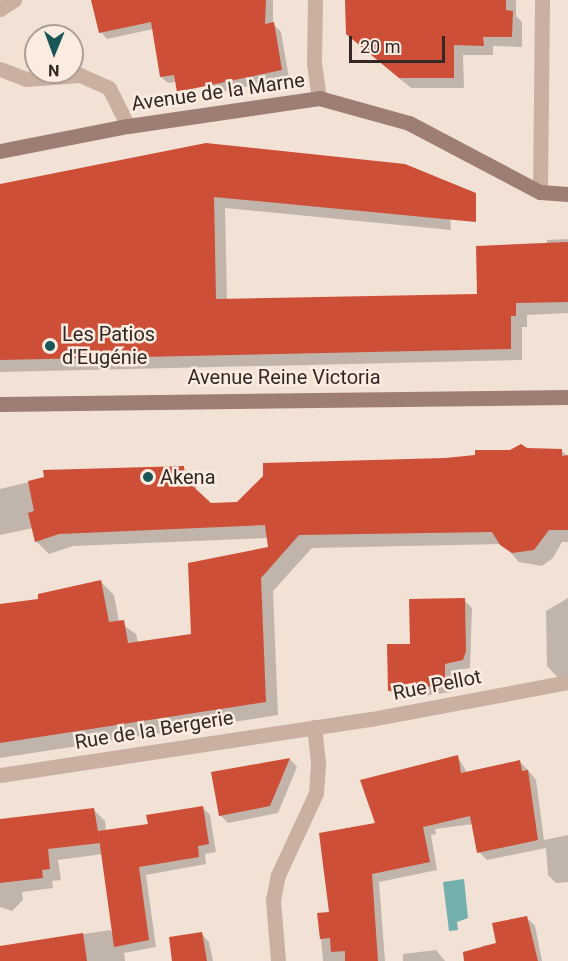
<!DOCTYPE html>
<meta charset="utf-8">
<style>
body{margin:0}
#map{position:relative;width:568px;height:961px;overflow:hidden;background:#f2e2d5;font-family:Roboto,sans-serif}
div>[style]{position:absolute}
.water>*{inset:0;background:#73b0ad}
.shadow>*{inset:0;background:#0003}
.building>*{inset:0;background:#cd4f38}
.lane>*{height:15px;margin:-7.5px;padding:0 7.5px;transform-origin:7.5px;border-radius:7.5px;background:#cab0a1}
.street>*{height:15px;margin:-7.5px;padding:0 7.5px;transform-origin:7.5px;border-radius:7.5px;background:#cab0a1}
.secondary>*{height:15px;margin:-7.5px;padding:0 7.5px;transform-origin:7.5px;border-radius:7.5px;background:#9e7e73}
.dots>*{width:16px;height:16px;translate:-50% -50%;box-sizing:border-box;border:3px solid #faece1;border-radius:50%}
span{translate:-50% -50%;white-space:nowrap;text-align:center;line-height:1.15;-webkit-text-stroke:5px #faece1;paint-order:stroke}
.street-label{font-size:20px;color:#342824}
.poi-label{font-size:20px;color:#342824}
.left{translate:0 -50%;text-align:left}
.north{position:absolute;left:24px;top:24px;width:60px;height:60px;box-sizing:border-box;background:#faece1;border:2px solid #ab9e95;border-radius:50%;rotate:181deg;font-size:16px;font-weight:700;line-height:24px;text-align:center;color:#342824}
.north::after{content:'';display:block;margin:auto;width:21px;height:27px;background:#185756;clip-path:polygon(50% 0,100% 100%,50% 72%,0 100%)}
.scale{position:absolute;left:349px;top:36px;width:96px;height:27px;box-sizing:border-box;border:3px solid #342824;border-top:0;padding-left:8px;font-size:18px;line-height:21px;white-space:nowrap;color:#342824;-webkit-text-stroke:4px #faece1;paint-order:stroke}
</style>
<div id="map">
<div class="water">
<i style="clip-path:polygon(464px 879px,468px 918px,457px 922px,458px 930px,449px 931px,443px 882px)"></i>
</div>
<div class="shadow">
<i style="clip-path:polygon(92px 0,177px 0,195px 79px,168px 83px,161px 77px,153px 29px,107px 39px,101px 32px)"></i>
<i style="clip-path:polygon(211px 0,273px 0,273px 24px,281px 32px,289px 78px,220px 92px,212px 84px)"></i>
<i style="clip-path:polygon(347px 0,516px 0,516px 16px,522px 22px,522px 47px,493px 46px,493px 55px,463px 55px,464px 88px,411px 88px,358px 44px)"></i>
<i style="clip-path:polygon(0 186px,449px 193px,451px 230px,225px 208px,227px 300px,478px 296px,547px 245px,547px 240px,568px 239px,568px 313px,527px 315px,527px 327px,522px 327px,522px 360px,0 372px)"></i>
<i style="clip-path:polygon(527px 450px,561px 450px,568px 457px,568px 542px,562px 542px,553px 558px,542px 566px,519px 562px,503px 544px,312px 548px,273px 591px,278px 715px,0 758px,0 605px,40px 600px,101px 582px,114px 595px,119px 622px,136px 634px,138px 643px,192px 635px,270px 548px,268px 538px,73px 546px,49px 554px,36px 541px,33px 528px,0 535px,0 489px,46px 478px,183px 467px,196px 481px,196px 491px,210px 504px,238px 503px,445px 460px)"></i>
<i style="clip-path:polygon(568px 598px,568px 677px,560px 680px,547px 666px,546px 611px)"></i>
<i style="clip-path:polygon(464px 600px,472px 608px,470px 668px,452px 671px,452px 692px,398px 699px,390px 691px,388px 646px,411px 646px)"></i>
<i style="clip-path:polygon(458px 757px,467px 773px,520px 762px,528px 770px,536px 780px,544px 840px,568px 835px,568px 882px,556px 883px,548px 875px,546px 848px,487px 860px,479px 852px,473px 824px,435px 829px,436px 834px,431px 835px,437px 870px,379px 882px,385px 961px,323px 961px,319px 914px,331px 913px,377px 824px)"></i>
<i style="clip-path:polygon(290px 759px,297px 767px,278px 813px,228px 823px,220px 815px,213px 773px)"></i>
<i style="clip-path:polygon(202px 807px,210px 815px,216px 852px,205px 854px,206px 864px,146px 875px,156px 947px,124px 953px,125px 961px,35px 961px,32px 942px,110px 930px,113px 933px,103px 854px,58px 860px,61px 880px,52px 881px,53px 888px,22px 892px,23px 900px,12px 911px,0 907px,0 820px,94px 810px,105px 821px,106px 831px,149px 825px)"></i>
<i style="clip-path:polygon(527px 918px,535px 926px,542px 961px,485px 961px,482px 946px,498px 943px)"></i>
<i style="clip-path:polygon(201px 933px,209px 942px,213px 961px,174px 961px)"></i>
<i style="clip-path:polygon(436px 950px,445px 961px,403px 961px,403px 954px)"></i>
</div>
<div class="building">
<i style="clip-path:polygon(91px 0,266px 0,265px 24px,274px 22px,282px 70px,177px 92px,174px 75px,160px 77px,151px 22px,99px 33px)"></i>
<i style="clip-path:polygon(345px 0,506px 0,506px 10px,513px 11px,512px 37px,483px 37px,484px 46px,454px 45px,454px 78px,399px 78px,346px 34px)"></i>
<i style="clip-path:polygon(206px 143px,405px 164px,476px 193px,476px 222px,214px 197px,216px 299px,477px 294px,476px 246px,568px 242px,568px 302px,516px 303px,516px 316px,511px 316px,511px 349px,0 360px,0 184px)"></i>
<i style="clip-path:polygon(521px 444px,527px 448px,562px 449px,562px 456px,568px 455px,568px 530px,549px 530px,534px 550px,512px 553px,500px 545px,492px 532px,299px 535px,261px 578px,266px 702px,0 743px,0 604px,38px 599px,38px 594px,101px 580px,109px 622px,124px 620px,128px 643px,191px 634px,188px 563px,268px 547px,265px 525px,59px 534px,35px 542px,28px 513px,34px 511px,28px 481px,44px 477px,43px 470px,184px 466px,184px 478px,211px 503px,237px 502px,263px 476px,263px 463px,445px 458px,475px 455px,475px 450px,510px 450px)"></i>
<i style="clip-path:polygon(465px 598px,466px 651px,463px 660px,445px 664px,445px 685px,388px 691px,387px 644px,410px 644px,409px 599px)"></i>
<i style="clip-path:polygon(458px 755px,461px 773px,520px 760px,522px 771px,528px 770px,538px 840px,477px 853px,470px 816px,423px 827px,430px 862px,372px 874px,378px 961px,345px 961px,345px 951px,331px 952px,330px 938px,320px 939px,317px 913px,329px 912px,319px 833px,375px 823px,360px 780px)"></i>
<i style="clip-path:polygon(290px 758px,270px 806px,219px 816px,211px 772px)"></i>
<i style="clip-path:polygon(203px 806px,209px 844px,198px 846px,199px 857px,139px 867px,149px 940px,114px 947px,98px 831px,148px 824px,146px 815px)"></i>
<i style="clip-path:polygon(94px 808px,100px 843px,48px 849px,50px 869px,42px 870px,43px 878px,0 883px,0 819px)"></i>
<i style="clip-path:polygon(527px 916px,538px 961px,464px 961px,463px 952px,496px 943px,492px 923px)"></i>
<i style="clip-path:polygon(202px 932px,207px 961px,172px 961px,169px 937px)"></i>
<i style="clip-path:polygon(83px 933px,87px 961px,0 961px,0 946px)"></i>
</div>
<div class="lane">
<i style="left:0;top:9px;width:17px;rotate:-33deg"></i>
<i style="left:0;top:69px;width:28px;rotate:21deg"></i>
<i style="left:26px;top:79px;width:54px;rotate:-4.2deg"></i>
<i style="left:80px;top:75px;width:32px;rotate:24deg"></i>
<i style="left:109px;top:88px;width:42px;rotate:63.4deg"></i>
</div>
<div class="street">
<i style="left:315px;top:0;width:63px;rotate:90.9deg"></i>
<i style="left:314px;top:63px;width:35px;rotate:82deg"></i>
<i style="left:540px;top:192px;width:192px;rotate:-89.4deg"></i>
<i style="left:0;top:775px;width:375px;rotate:-8.6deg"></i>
<i style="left:371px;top:719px;width:200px;rotate:-10.6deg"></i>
<i style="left:278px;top:961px;width:61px;rotate:-94.7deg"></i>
<i style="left:273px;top:900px;width:25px;rotate:-79deg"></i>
<i style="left:278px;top:875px;width:90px;rotate:-65.1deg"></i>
<i style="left:316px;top:793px;width:30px;rotate:-86deg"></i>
<i style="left:318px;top:763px;width:36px;rotate:-96deg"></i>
</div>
<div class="secondary">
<i style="left:0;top:151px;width:130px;rotate:-11.1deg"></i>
<i style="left:128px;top:126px;width:193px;rotate:-8.3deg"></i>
<i style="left:319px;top:98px;width:93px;rotate:15.5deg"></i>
<i style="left:409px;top:123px;width:148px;rotate:27.8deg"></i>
<i style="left:540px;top:192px;width:28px;rotate:4deg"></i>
<i style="left:0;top:404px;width:568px;rotate:-0.71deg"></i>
</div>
<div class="dots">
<i style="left:50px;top:346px;background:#185756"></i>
<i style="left:148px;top:477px;background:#185756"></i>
</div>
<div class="street-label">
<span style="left:218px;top:92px;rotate:-8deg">Avenue de la Marne</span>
<span style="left:284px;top:377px">Avenue Reine Victoria</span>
<span style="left:437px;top:685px;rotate:-11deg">Rue Pellot</span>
<span style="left:154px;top:730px;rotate:-9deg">Rue de la Bergerie</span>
</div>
<div class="poi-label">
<span class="left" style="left:62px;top:346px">Les Patios<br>d'Eugénie</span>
<span class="left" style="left:160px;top:477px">Akena</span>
</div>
<div class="north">N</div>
<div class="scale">20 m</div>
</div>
